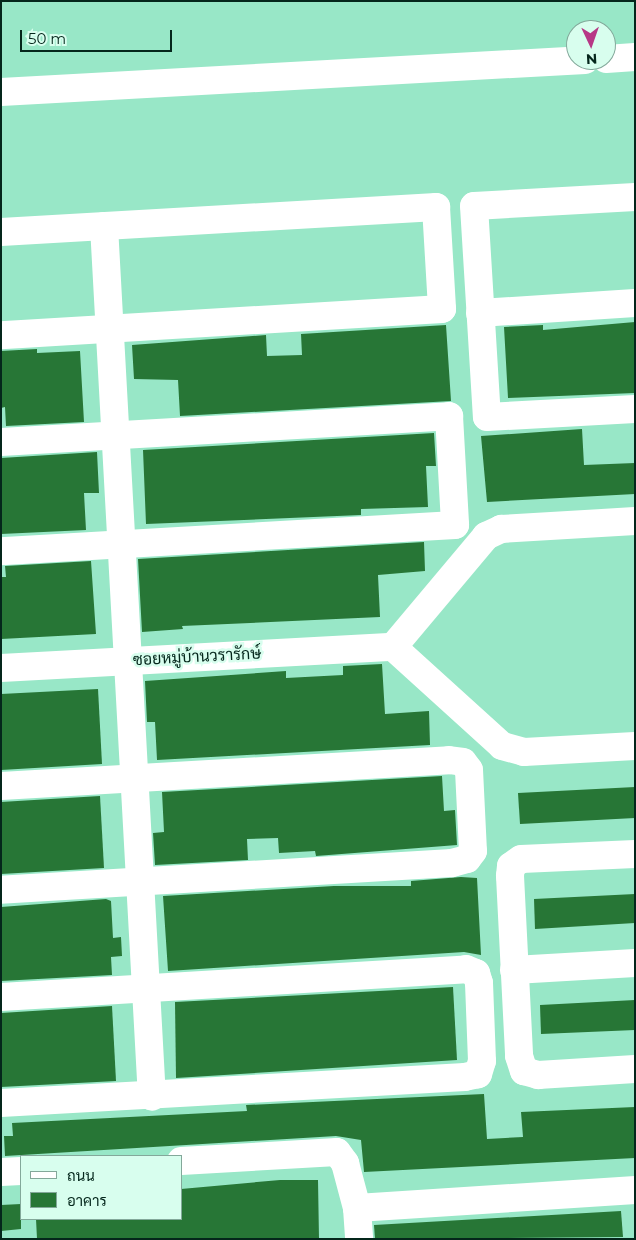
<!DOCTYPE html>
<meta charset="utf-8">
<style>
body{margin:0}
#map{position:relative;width:636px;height:1240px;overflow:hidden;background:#98e7c7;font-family:Montserrat,Sarabun,sans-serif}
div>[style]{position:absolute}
.building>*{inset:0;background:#277636}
.minor>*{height:28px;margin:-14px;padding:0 14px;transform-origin:14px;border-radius:14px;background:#fff}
span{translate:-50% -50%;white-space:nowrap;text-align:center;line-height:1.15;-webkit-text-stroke:5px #d8feee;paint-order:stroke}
.street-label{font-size:16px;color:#04261b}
.frame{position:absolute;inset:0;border:2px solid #04261b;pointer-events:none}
.legend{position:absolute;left:20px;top:1155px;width:162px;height:65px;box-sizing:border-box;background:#d8feee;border:1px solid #83a89a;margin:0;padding:6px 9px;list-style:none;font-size:15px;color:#04261b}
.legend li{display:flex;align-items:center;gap:10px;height:25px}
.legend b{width:25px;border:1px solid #83a89a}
.north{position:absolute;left:566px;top:20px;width:50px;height:50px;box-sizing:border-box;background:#d8feee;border:1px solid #83a89a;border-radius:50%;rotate:177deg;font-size:14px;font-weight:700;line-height:20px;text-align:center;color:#04261b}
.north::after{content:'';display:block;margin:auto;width:18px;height:22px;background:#b73886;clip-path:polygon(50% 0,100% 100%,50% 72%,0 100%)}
.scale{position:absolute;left:20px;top:30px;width:152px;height:22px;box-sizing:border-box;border:2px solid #04261b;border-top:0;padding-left:6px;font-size:15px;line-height:18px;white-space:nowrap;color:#04261b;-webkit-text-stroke:4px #d8feee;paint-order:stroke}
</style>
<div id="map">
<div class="building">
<i style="clip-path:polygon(635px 322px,635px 393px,508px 398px,504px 327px,543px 325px,543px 330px)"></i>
<i style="clip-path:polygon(446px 325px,451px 401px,180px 416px,178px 380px,134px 379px,132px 345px,266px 335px,267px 356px,302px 355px,301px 334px)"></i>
<i style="clip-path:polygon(37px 349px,37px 353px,80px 351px,84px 422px,6px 426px,5px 407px,1px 408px,1px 351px)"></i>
<i style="clip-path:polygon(582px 429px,584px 465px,635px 463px,635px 494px,487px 502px,481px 436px)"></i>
<i style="clip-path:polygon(434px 433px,436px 466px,426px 466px,428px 507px,361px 509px,361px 515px,146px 524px,143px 450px)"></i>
<i style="clip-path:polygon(97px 452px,99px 493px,84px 493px,86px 530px,1px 534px,1px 458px)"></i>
<i style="clip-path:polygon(424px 542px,425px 571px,378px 575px,380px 617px,182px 626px,183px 629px,142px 632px,138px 559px)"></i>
<i style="clip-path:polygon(91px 561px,96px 634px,1px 639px,1px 577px,6px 577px,5px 566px)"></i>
<i style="clip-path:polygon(382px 664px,385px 714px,429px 711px,430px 745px,157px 760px,155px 722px,147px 722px,145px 681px,286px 671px,286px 678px,343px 675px,343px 666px)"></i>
<i style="clip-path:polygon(98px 689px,102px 764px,1px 770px,1px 694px)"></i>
<i style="clip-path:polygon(442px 776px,444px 811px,455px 810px,457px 845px,316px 856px,315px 851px,279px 853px,278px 838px,247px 839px,248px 860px,155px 865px,153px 833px,164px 832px,162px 792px)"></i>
<i style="clip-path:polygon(635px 787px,635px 818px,520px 824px,518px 793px)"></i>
<i style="clip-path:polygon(100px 796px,104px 868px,1px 874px,1px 802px)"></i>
<i style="clip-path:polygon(461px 877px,477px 878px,481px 955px,464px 952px,168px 971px,163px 896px,334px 886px,411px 886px,411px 881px)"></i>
<i style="clip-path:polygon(635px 894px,635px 923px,535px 929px,534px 899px)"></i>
<i style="clip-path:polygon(106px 899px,111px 901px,113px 938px,121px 937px,122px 956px,111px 957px,112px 975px,1px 981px,1px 907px)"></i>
<i style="clip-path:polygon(453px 987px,457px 1060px,176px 1078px,175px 1002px)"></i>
<i style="clip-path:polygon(635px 1000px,635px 1030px,541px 1034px,540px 1005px)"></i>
<i style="clip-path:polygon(112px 1006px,116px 1081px,1px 1087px,1px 1013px)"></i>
<i style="clip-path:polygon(484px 1094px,487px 1139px,523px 1137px,521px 1112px,635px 1107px,635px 1158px,364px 1172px,361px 1140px,336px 1136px,5px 1156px,4px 1136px,13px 1136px,12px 1123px,247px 1111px,246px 1105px)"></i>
<i style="clip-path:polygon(280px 1180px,318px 1180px,319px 1239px,37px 1239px,36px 1219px,181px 1219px,181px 1189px)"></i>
<i style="clip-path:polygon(21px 1204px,21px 1229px,1px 1231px,1px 1205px)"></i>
<i style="clip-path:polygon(621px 1211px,623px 1237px,375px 1239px,374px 1225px)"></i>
</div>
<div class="minor">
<i style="left:606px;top:59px;width:29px;rotate:-4deg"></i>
<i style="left:1px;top:92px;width:585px;rotate:-3.14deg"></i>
<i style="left:635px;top:197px;width:161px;rotate:176.8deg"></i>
<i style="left:474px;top:206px;width:211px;rotate:86.5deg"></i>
<i style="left:487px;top:417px;width:148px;rotate:-3.1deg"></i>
<i style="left:104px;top:226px;width:872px;rotate:86.85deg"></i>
<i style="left:1px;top:232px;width:436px;rotate:-3.3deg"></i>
<i style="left:436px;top:207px;width:102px;rotate:86.6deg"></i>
<i style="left:442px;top:309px;width:442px;rotate:176.6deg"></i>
<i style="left:480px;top:313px;width:155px;rotate:-3.7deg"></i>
<i style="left:1px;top:442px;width:449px;rotate:-3.3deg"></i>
<i style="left:449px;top:416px;width:109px;rotate:86.8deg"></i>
<i style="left:455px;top:525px;width:455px;rotate:176.7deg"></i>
<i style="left:393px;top:647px;width:145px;rotate:-50deg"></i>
<i style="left:486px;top:536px;width:17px;rotate:-25deg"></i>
<i style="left:501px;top:529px;width:134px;rotate:-3.4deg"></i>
<i style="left:1px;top:668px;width:393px;rotate:-3.1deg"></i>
<i style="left:393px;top:647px;width:147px;rotate:42.2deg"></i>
<i style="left:502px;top:746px;width:23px;rotate:15deg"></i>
<i style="left:524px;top:752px;width:111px;rotate:-3.1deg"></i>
<i style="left:1px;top:786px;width:449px;rotate:-3.3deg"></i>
<i style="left:449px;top:760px;width:14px;rotate:8deg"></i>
<i style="left:463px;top:762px;width:10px;rotate:53deg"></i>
<i style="left:469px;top:770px;width:81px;rotate:87.2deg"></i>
<i style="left:473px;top:851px;width:10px;rotate:127deg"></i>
<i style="left:467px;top:859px;width:16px;rotate:165deg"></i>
<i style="left:452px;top:863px;width:452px;rotate:176.6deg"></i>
<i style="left:635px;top:854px;width:114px;rotate:177.5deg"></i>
<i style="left:521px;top:859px;width:12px;rotate:145deg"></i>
<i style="left:511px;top:866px;width:10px;rotate:96deg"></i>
<i style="left:510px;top:876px;width:180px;rotate:87.1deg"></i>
<i style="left:519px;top:1056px;width:16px;rotate:72deg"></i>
<i style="left:524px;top:1071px;width:15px;rotate:16deg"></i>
<i style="left:538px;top:1075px;width:97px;rotate:-3.5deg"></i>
<i style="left:514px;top:970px;width:121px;rotate:-3.3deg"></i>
<i style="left:1px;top:997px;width:466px;rotate:-3.4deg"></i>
<i style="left:466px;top:969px;width:11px;rotate:22deg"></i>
<i style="left:476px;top:973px;width:10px;rotate:73deg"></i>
<i style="left:479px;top:983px;width:78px;rotate:87.8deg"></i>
<i style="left:482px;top:1061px;width:14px;rotate:107deg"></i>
<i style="left:478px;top:1074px;width:13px;rotate:167deg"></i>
<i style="left:465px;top:1077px;width:465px;rotate:176.8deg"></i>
<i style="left:181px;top:1161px;width:156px;rotate:-3.3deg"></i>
<i style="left:337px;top:1152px;width:14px;rotate:54deg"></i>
<i style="left:345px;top:1163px;width:47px;rotate:75.1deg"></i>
<i style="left:357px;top:1208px;width:31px;rotate:86deg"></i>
<i style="left:1px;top:1172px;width:20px;rotate:-3deg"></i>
<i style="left:357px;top:1208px;width:279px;rotate:-3.7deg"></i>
</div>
<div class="street-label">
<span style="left:197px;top:657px;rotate:-3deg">ซอยหมู่บ้านวรารักษ์</span>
</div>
<div class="frame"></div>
<ul class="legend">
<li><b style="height:6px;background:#fff"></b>ถนน</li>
<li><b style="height:14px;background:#277636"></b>อาคาร</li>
</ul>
<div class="north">N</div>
<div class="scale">50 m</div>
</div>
